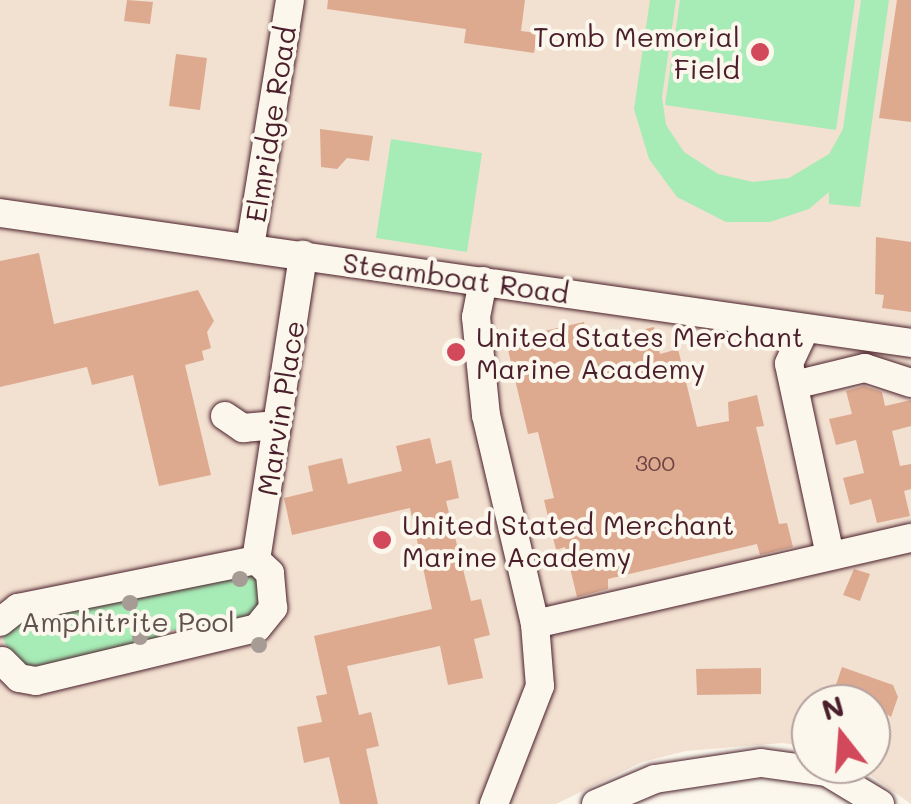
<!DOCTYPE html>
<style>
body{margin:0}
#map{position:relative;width:911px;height:804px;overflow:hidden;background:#fbf7ec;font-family:Mali,sans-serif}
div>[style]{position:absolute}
.built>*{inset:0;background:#f2e0d0}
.green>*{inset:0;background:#a7ebb6}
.building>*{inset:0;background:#ddaa90}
.roads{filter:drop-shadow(0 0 2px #4a1f2b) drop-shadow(0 0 2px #4a1f2b)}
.minor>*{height:28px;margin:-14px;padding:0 14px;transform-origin:14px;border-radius:14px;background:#fbf7ec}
.trees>*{width:16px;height:16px;margin:-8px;border-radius:50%;background:#a69c95}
.dots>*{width:28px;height:28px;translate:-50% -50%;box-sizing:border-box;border:5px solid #fbf7ec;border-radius:50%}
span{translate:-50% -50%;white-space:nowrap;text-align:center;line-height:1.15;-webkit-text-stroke:8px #fbf7ec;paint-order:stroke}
.number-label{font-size:22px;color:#6f4244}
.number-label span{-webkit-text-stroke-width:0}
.poi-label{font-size:28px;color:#4a1f2b}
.right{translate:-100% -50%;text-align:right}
.left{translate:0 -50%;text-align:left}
.street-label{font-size:28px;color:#4a1f2b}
.park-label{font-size:28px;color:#61524e}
.north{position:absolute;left:791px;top:684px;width:100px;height:100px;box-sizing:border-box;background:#fbf7ec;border:2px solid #b4a19f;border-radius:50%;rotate:343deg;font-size:28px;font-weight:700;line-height:40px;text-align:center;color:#4a1f2b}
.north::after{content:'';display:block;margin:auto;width:35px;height:45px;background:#d1495b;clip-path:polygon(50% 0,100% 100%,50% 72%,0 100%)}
</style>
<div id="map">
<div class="built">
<i style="clip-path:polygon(0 0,911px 0,911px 804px,855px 764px,871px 764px,871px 704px,811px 704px,811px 747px,782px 743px,686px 751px,642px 762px,556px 804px,0 804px)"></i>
</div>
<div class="green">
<i style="clip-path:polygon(650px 0,676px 0,662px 97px,666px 125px,684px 152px,718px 174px,753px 182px,789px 178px,829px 154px,843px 129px,861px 0,889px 0,860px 207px,829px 204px,829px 192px,809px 209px,770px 222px,726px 222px,677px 197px,649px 159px,634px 109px)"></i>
<i style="clip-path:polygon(680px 0,855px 0,836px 130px,665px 105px)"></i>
<i style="clip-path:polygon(391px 139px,482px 153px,467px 252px,376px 238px)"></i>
<i style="clip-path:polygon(253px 570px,263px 580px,256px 618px,168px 631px,167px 637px,31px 674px,12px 659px,3px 638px,6px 624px)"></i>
</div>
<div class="building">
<i style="clip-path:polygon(127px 0,153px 2px,150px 24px,124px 21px)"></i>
<i style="clip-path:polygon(328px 0,525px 0,521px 31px,537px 33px,534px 53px,464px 43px,466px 29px,327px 9px)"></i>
<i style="clip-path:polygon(897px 0,911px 0,911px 122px,879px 118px)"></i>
<i style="clip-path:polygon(176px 54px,207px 58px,200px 110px,169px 106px)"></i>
<i style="clip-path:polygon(320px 129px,373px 136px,369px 161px,347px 158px,337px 169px,321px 167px)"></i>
<i style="clip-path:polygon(876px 237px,911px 242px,911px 312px,882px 308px,884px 295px,875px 294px)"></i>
<i style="clip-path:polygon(39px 253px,54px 324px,198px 290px,214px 321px,207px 332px,211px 348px,202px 351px,204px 360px,185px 365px,211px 475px,159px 486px,133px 375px,92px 385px,87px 367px,0 387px,0 261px)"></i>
<i style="clip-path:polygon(584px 322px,589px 342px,654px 327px,660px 354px,678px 349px,697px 427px,729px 421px,728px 402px,757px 395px,764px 426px,756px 427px,779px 524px,787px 523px,793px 547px,760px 555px,757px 544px,608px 579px,608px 589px,577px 597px,565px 547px,556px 550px,544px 500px,554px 498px,538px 432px,528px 434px,508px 350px,537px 343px,535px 333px)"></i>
<i style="clip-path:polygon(864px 386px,882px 392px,885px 406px,911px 400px,911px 426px,892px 431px,900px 466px,911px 464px,911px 489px,904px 491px,910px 516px,877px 523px,871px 499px,850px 505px,843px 478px,864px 473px,856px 440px,836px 445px,829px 419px,852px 414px,846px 391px)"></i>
<i style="clip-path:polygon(430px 438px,436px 464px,451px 460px,459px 498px,446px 501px,471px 601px,481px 599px,490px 635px,474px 639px,483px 678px,448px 685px,440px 646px,347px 666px,359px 715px,371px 712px,379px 746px,366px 749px,378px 804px,340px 804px,329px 757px,304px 763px,297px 727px,322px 722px,316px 696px,327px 694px,314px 636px,432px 609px,410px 508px,292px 535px,284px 498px,313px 491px,308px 466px,342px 458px,348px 484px,402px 471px,396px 446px)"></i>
<i style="clip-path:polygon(854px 569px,870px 574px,860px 601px,843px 595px)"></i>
<i style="clip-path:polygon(842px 667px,893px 685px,898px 697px,891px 717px,871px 704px,832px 696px)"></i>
<i style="clip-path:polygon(761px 668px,761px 694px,697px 695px,696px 669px)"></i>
</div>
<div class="roads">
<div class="minor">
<i style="left:0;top:213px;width:920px;rotate:8.12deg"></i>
<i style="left:250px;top:247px;width:250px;rotate:-80.8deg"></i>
<i style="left:483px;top:281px;width:37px;rotate:101deg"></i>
<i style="left:476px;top:317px;width:99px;rotate:84.2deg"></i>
<i style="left:486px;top:415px;width:215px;rotate:76.8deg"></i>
<i style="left:535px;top:624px;width:62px;rotate:85.4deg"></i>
<i style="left:540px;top:686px;width:127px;rotate:111.3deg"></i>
<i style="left:805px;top:329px;width:38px;rotate:115deg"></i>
<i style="left:789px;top:364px;width:196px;rotate:77.9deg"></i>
<i style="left:794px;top:385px;width:73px;rotate:-13.5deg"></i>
<i style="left:865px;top:368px;width:48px;rotate:18.1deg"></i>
<i style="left:225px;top:416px;width:22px;rotate:34deg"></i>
<i style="left:243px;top:428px;width:34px;rotate:-5deg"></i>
<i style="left:0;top:622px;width:23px;rotate:-38deg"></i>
<i style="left:18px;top:608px;width:243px;rotate:-11.4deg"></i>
<i style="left:535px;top:624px;width:386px;rotate:-12.9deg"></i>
<i style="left:2px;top:661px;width:24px;rotate:45deg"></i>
<i style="left:19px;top:678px;width:17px;rotate:10deg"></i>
<i style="left:36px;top:681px;width:227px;rotate:-13.5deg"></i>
<i style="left:257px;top:628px;width:26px;rotate:-51deg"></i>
<i style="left:273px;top:608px;width:35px;rotate:-95deg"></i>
<i style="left:270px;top:573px;width:19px;rotate:-137deg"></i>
<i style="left:256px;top:560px;width:309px;rotate:-81.2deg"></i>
<i style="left:596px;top:804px;width:64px;rotate:-23deg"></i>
<i style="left:655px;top:779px;width:107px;rotate:-8.6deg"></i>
<i style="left:761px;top:763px;width:67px;rotate:7.8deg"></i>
<i style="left:827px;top:772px;width:62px;rotate:31.1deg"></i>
</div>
</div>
<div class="trees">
<i style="left:240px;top:579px"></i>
<i style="left:130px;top:603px"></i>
<i style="left:140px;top:637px"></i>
<i style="left:259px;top:645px"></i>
</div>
<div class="dots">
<i style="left:760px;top:52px;background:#d1495b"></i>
<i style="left:456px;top:352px;background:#d1495b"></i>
<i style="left:382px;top:540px;background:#d1495b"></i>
</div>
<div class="number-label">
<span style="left:655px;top:463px">300</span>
</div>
<div class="poi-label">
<span class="right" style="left:740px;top:52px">Tomb Memorial<br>Field</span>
<span class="left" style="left:476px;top:352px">United States Merchant<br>Marine Academy</span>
<span class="left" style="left:402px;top:540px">United Stated Merchant<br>Marine Academy</span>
</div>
<div class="street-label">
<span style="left:270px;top:124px;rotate:-81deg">Elmridge Road</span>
<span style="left:456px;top:277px;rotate:8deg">Steamboat Road</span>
<span style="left:280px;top:408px;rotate:-81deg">Marvin Place</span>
</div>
<div class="park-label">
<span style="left:128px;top:621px">Amphitrite Pool</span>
</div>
<div class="north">N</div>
</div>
